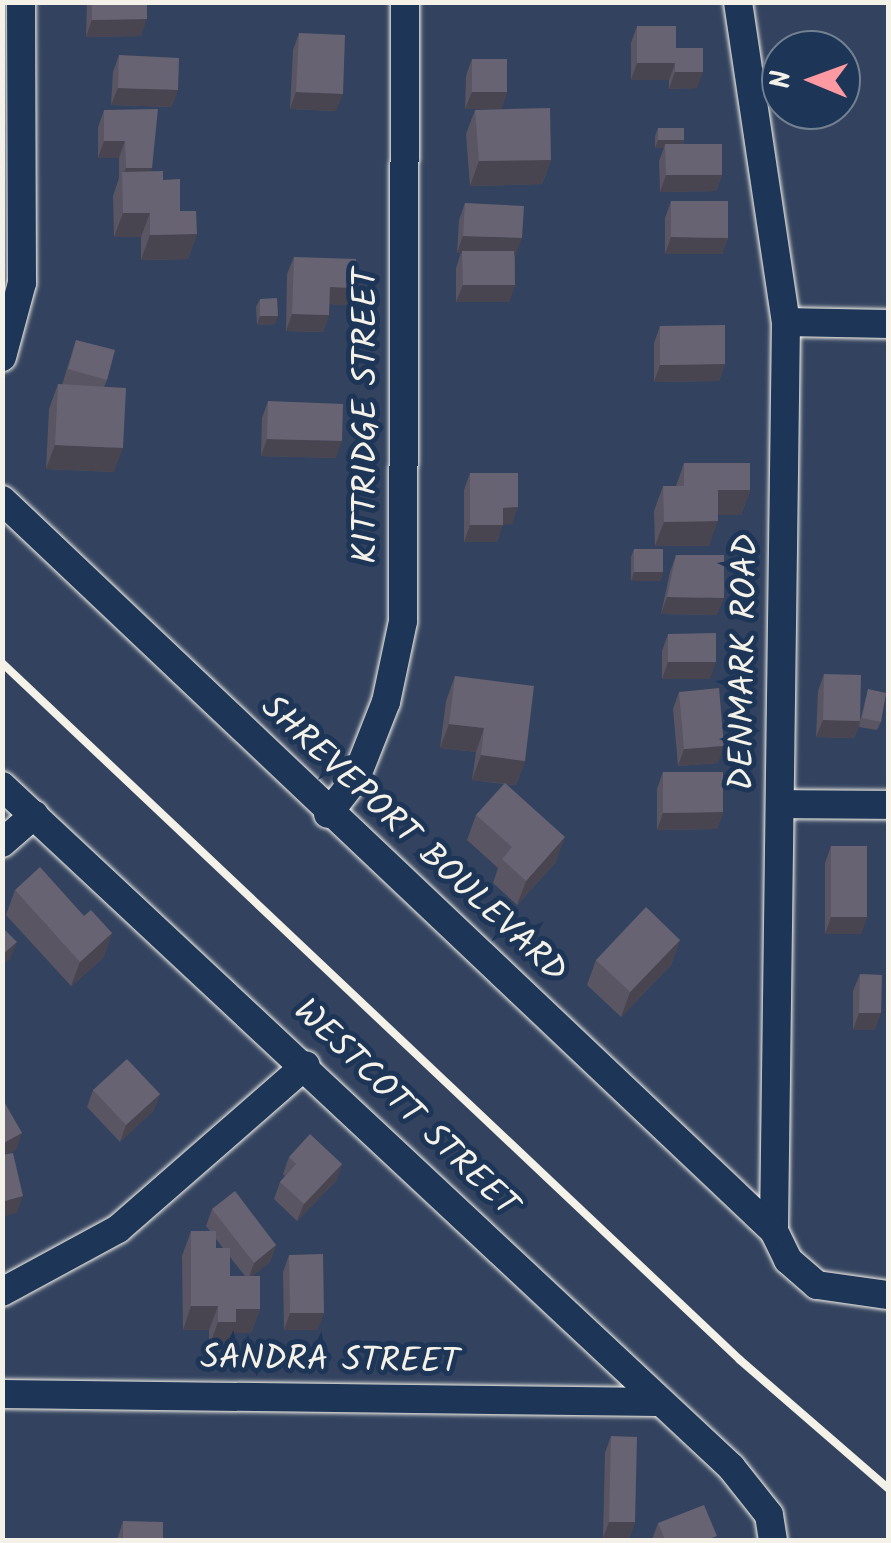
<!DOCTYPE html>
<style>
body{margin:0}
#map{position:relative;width:891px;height:1543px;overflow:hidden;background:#33435f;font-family:Kalam,sans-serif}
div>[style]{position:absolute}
.roads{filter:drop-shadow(0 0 2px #f4f1e8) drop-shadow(0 0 2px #f4f1e8)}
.minor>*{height:28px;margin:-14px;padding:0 14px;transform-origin:14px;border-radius:14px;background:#1d3557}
.rail>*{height:8px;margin:-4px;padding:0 4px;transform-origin:4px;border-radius:4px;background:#f4f1e8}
.wall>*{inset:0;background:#595562}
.shaded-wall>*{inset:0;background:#484550}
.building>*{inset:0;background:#676372}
span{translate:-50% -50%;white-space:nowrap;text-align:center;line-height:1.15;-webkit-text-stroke:10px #1d3557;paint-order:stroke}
.street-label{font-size:35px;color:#f4f1e8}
.frame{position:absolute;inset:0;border:5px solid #f4f1e8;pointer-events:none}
.north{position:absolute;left:761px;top:30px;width:100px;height:100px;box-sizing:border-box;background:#1d3557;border:2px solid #738091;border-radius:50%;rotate:271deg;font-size:28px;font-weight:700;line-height:40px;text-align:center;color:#f4f1e8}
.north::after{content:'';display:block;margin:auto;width:35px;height:45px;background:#ff9aa2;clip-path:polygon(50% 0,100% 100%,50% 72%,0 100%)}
</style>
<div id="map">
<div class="roads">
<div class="minor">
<i style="left:738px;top:2px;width:324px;rotate:81.5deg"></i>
<i style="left:786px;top:322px;width:909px;rotate:90.76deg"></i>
<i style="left:774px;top:1231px;width:32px;rotate:64deg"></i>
<i style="left:788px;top:1260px;width:38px;rotate:41deg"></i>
<i style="left:817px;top:1285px;width:72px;rotate:8deg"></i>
<i style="left:786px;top:322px;width:102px;rotate:1.1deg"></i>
<i style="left:2px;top:357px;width:77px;rotate:-74.9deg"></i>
<i style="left:22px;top:283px;width:281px;rotate:-90.2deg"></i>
<i style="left:2px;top:500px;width:1063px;rotate:43.44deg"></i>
<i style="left:2px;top:786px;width:998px;rotate:43.05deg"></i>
<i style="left:731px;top:1467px;width:61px;rotate:51.6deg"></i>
<i style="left:769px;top:1515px;width:25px;rotate:81deg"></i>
<i style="left:781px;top:804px;width:107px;rotate:0.5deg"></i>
<i style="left:328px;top:814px;width:46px;rotate:-52.1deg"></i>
<i style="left:356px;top:778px;width:82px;rotate:-68.5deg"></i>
<i style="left:386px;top:702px;width:83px;rotate:-78.1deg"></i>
<i style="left:403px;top:621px;width:619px;rotate:-89.81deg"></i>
<i style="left:2px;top:843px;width:43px;rotate:-41.2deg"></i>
<i style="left:2px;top:1292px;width:132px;rotate:-28.5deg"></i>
<i style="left:118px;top:1229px;width:249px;rotate:-41.1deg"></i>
<i style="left:2px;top:1394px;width:656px;rotate:0.7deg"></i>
</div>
</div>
<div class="rail">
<i style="left:2px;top:663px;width:1015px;rotate:43.36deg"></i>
<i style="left:740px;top:1360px;width:196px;rotate:40.9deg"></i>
</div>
<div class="wall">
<i style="clip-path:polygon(87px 2px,147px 2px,141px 36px,86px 37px)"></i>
<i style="clip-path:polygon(637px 26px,676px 48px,697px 88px,669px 89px,669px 80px,631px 80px,631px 43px)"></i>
<i style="clip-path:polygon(299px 33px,336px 111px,290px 109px,293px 50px)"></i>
<i style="clip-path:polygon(119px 55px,172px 107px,111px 105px,113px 72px)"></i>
<i style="clip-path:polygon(472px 59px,507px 92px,501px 109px,465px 109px,466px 76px)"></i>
<i style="clip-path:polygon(104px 110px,151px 171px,163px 180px,180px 211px,197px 234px,188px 259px,141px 260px,141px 237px,114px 237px,113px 196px,119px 178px,119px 158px,98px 158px,98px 127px)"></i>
<i style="clip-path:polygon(475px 110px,551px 160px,542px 184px,470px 186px,466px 134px)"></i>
<i style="clip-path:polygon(658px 128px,684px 140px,683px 144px,722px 175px,716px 191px,660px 192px,659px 161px,664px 148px,655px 148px,655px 136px)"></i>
<i style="clip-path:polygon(671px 201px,728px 238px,722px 254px,665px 254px,665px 218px)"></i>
<i style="clip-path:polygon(465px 203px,516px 255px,515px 255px,515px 285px,509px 302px,456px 302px,456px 268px,461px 253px,457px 253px,459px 220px)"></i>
<i style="clip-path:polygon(294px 257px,355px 288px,349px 305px,329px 304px,329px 315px,323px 332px,286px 331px,287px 274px)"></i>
<i style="clip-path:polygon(260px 299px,275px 324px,257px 325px,256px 307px)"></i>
<i style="clip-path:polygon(660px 326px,725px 364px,719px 381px,654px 382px,654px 343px)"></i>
<i style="clip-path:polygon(76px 340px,107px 380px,104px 387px,114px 472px,46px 469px,49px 409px,58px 384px,62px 385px)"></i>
<i style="clip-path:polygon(268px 401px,336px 458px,261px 456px,262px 418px)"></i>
<i style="clip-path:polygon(684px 463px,750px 490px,741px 515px,718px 515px,709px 546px,655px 546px,654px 511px,663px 486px,676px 486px)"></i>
<i style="clip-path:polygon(470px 473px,512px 524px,503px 524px,497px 542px,464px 542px,464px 490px)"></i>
<i style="clip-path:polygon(634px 549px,663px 572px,660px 581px,631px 581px,631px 557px)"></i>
<i style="clip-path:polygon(676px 555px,717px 615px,661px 614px,670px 572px)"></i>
<i style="clip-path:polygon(668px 634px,710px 679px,662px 679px,662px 651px)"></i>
<i style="clip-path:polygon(824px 674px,860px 721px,868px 689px,881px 722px,877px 730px,859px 727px,860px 722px,854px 738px,816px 737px,818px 691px)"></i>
<i style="clip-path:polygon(455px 676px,525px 761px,516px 785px,506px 784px,556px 862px,517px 905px,493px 883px,498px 868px,467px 840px,476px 815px,504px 784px,472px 780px,476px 752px,440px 748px,446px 701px)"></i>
<i style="clip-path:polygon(679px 692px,718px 763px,678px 766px,673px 709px)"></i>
<i style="clip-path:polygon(663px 772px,723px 812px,717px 829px,657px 830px,657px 789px)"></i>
<i style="clip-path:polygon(831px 846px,867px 917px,861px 934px,825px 934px,825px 863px)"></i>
<i style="clip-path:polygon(888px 859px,888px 934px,886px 934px,887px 864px)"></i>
<i style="clip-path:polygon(15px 890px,84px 916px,112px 933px,103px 958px,71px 986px,6px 915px)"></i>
<i style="clip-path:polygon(680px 940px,671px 965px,621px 1017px,587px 985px,596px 960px)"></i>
<i style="clip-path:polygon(860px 974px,875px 1030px,853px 1030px,853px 991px)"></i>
<i style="clip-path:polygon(93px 1090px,160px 1094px,153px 1111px,120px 1142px,87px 1107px)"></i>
<i style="clip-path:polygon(289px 1157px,342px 1164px,336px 1181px,297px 1221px,274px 1199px,280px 1182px,285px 1176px,283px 1174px)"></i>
<i style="clip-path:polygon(evenodd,212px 1209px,276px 1245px,270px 1262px,252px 1276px,260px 1309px,251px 1333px,232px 1333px,227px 1347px,209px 1347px,209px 1330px,183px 1330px,182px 1256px,191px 1231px,210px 1231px,206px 1226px,212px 1209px,216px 1239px,223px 1248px,216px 1248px,216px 1239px,212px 1209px,230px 1257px,245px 1276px,230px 1276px,230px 1257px)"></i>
<i style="clip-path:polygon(289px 1255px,318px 1330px,284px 1330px,283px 1272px)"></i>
<i style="clip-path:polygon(611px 1436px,635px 1522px,629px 1539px,603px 1538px,605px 1453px)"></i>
<i style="clip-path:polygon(123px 1521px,163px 1540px,117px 1540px)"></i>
<i style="clip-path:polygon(658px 1523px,715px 1540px,652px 1540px)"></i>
</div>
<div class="shaded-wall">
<i style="clip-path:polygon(147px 19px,141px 36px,86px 37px,92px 20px)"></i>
<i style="clip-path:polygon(637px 63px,675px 63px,669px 80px,631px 80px)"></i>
<i style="clip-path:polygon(675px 72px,703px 72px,697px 88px,669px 89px)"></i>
<i style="clip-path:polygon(118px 88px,178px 90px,172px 107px,111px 105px)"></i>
<i style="clip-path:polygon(296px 92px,343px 94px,336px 111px,290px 109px)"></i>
<i style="clip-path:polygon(472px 92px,507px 92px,501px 109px,465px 109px)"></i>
<i style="clip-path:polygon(658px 140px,684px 140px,681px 148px,665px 144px,664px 148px,655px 148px)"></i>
<i style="clip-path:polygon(104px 141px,125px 141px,119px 158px,98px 158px)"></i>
<i style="clip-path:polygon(551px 160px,542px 184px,470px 186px,479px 161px)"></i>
<i style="clip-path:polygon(126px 168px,152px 168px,146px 185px,122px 178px)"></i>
<i style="clip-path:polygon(666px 175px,722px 175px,716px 191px,660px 192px)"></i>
<i style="clip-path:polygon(123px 213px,150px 213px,141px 237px,114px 237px)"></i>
<i style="clip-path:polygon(197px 234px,188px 259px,141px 260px,150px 235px)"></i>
<i style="clip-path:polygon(463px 236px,522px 238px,516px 255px,457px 253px)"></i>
<i style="clip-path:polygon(671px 237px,728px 238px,722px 254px,665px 254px)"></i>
<i style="clip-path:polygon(463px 285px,515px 285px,509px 302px,456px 302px)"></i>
<i style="clip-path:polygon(330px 287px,355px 288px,349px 305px,324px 304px)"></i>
<i style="clip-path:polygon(292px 314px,329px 315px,323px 332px,286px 331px)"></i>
<i style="clip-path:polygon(260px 316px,278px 316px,275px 324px,257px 325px)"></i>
<i style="clip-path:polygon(725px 364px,719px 381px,654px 382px,660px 365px)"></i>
<i style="clip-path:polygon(267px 439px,342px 441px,336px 458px,261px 456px)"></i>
<i style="clip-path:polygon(55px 445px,123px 448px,114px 472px,46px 469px)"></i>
<i style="clip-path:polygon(718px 490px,750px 490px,741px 515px,709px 515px)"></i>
<i style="clip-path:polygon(518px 507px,512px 524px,497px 525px,503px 508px)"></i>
<i style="clip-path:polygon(718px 521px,709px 546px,655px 546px,664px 522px)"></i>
<i style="clip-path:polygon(470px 525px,503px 525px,497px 542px,464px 542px)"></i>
<i style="clip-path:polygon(634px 572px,663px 572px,660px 581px,631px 581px)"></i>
<i style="clip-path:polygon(667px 597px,724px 598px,717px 615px,661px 614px)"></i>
<i style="clip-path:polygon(668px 662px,716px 662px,710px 679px,662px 679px)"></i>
<i style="clip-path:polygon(823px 720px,860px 721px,854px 738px,816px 737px)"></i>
<i style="clip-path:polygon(449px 724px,484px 728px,476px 752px,440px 748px)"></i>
<i style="clip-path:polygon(724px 746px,718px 763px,678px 766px,684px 749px)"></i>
<i style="clip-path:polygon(481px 755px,525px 761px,516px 785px,472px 780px)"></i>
<i style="clip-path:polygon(723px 812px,717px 829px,657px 830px,663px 813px)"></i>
<i style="clip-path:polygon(565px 837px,556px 862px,517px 905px,526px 881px)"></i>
<i style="clip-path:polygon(831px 917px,867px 917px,861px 934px,825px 934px)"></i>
<i style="clip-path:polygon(112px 933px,103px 958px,71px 986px,80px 962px)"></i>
<i style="clip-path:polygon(680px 940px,671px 965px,621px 1017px,630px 992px)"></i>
<i style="clip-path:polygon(17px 942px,10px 959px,2px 966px,2px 955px)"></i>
<i style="clip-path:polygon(859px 1013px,881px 1013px,875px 1030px,853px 1030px)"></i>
<i style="clip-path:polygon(160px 1094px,153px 1111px,120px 1142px,126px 1125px)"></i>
<i style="clip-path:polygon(22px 1133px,16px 1150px,2px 1157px,2px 1144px)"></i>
<i style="clip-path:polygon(342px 1164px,336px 1181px,297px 1221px,304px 1204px)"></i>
<i style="clip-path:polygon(23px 1196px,17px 1213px,2px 1217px,2px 1202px)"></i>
<i style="clip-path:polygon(276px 1245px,270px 1262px,248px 1280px,254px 1263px)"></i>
<i style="clip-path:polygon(191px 1306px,218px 1306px,209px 1330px,183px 1330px)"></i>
<i style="clip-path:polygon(236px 1309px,260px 1309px,251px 1333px,232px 1333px,227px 1347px,209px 1347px,218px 1322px)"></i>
<i style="clip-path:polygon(290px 1313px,324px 1313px,318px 1330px,284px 1330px)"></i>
<i style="clip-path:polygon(609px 1522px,635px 1522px,629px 1539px,603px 1538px)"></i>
</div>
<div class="building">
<i style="clip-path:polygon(92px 2px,147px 2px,147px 19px,92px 20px)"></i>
<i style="clip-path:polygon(637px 26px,676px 26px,676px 48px,703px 48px,703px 72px,675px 72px,675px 63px,637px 63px)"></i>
<i style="clip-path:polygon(299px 33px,345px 35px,343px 94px,296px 92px)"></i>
<i style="clip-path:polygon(119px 55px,179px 58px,178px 90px,118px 88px)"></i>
<i style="clip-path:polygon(472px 59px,507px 59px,507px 92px,472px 92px)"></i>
<i style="clip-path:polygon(550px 108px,551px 160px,479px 161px,475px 110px)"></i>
<i style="clip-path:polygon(158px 109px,152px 168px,126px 168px,125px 141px,104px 141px,104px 110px)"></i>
<i style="clip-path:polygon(658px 128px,684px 128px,684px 140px,658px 140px)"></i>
<i style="clip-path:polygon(665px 144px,722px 144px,722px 175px,666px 175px)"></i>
<i style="clip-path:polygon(163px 171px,163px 180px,180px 179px,180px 211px,196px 211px,197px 234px,150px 235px,150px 213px,123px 213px,122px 172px)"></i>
<i style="clip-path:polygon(671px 201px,728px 201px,728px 238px,671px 237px)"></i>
<i style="clip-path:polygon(465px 203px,524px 206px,522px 238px,463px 236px)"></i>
<i style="clip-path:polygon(462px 251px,514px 251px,515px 285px,463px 285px)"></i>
<i style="clip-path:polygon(294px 257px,356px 259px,355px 288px,330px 287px,329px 315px,292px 314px)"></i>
<i style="clip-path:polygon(277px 298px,278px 316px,260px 316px,260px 299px)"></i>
<i style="clip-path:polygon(725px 325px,725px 364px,660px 365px,660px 326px)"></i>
<i style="clip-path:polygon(76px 340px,115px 350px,107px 380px,68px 369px)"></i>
<i style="clip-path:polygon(58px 384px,126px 388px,123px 448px,55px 445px)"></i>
<i style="clip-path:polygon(268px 401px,343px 404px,342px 441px,267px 439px)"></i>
<i style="clip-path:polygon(684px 463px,750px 463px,750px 490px,718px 490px,718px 521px,664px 522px,663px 486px,684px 486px)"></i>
<i style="clip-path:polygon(470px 473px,518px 473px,518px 507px,503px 508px,503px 525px,470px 525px)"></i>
<i style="clip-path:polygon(634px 549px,663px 549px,663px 572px,634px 572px)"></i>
<i style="clip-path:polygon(676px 555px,724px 555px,724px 598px,667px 597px)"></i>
<i style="clip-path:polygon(716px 633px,716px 662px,668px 662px,668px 634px)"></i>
<i style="clip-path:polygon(824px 674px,861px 675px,860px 721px,823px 720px)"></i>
<i style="clip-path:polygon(455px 676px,534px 686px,525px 761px,481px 755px,484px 728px,449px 724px)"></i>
<i style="clip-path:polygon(719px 688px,724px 746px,684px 749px,679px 692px)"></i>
<i style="clip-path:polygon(868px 689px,886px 693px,881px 722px,862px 718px)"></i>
<i style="clip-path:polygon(663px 772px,723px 772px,723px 812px,663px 813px)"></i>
<i style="clip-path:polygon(505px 783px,565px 837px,526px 881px,502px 859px,512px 847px,476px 815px)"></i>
<i style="clip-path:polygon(831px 846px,867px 846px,867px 917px,831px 917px)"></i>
<i style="clip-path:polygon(40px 867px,84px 916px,91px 910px,112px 933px,80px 962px,15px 890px)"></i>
<i style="clip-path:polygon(646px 907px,680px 940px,630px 992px,596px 960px)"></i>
<i style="clip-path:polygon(2px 927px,17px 942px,2px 955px)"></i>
<i style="clip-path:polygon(860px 974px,882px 975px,881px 1013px,859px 1013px)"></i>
<i style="clip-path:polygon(127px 1059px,160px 1094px,126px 1125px,93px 1090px)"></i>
<i style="clip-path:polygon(2px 1098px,22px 1133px,2px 1144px)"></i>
<i style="clip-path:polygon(310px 1134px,342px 1164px,304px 1204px,280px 1182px,296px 1164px,289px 1157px)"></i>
<i style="clip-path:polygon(13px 1153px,23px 1196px,2px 1202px,2px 1155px)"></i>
<i style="clip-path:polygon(235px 1191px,276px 1245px,254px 1263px,212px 1209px)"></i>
<i style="clip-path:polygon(191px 1231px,216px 1231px,216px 1248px,230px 1248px,230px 1276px,260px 1276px,260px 1309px,236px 1309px,236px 1322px,218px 1322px,218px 1306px,191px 1306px)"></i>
<i style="clip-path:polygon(323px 1254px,324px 1313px,290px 1313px,289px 1255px)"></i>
<i style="clip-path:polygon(611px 1436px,637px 1437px,635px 1522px,609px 1522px)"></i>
<i style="clip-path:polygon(704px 1505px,717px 1536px,706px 1540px,665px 1540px,658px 1523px)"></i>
<i style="clip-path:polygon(123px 1521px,163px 1522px,163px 1540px,123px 1540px)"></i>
</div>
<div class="street-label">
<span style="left:367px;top:416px;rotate:-90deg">KITTRIDGE STREET</span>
<span style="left:745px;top:662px;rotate:-89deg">DENMARK ROAD</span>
<span style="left:413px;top:840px;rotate:43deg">SHREVEPORT BOULEVARD</span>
<span style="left:405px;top:1109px;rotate:44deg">WESTCOTT STREET</span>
<span style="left:330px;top:1361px;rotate:1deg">SANDRA STREET</span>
</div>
<div class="frame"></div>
<div class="north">N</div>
</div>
